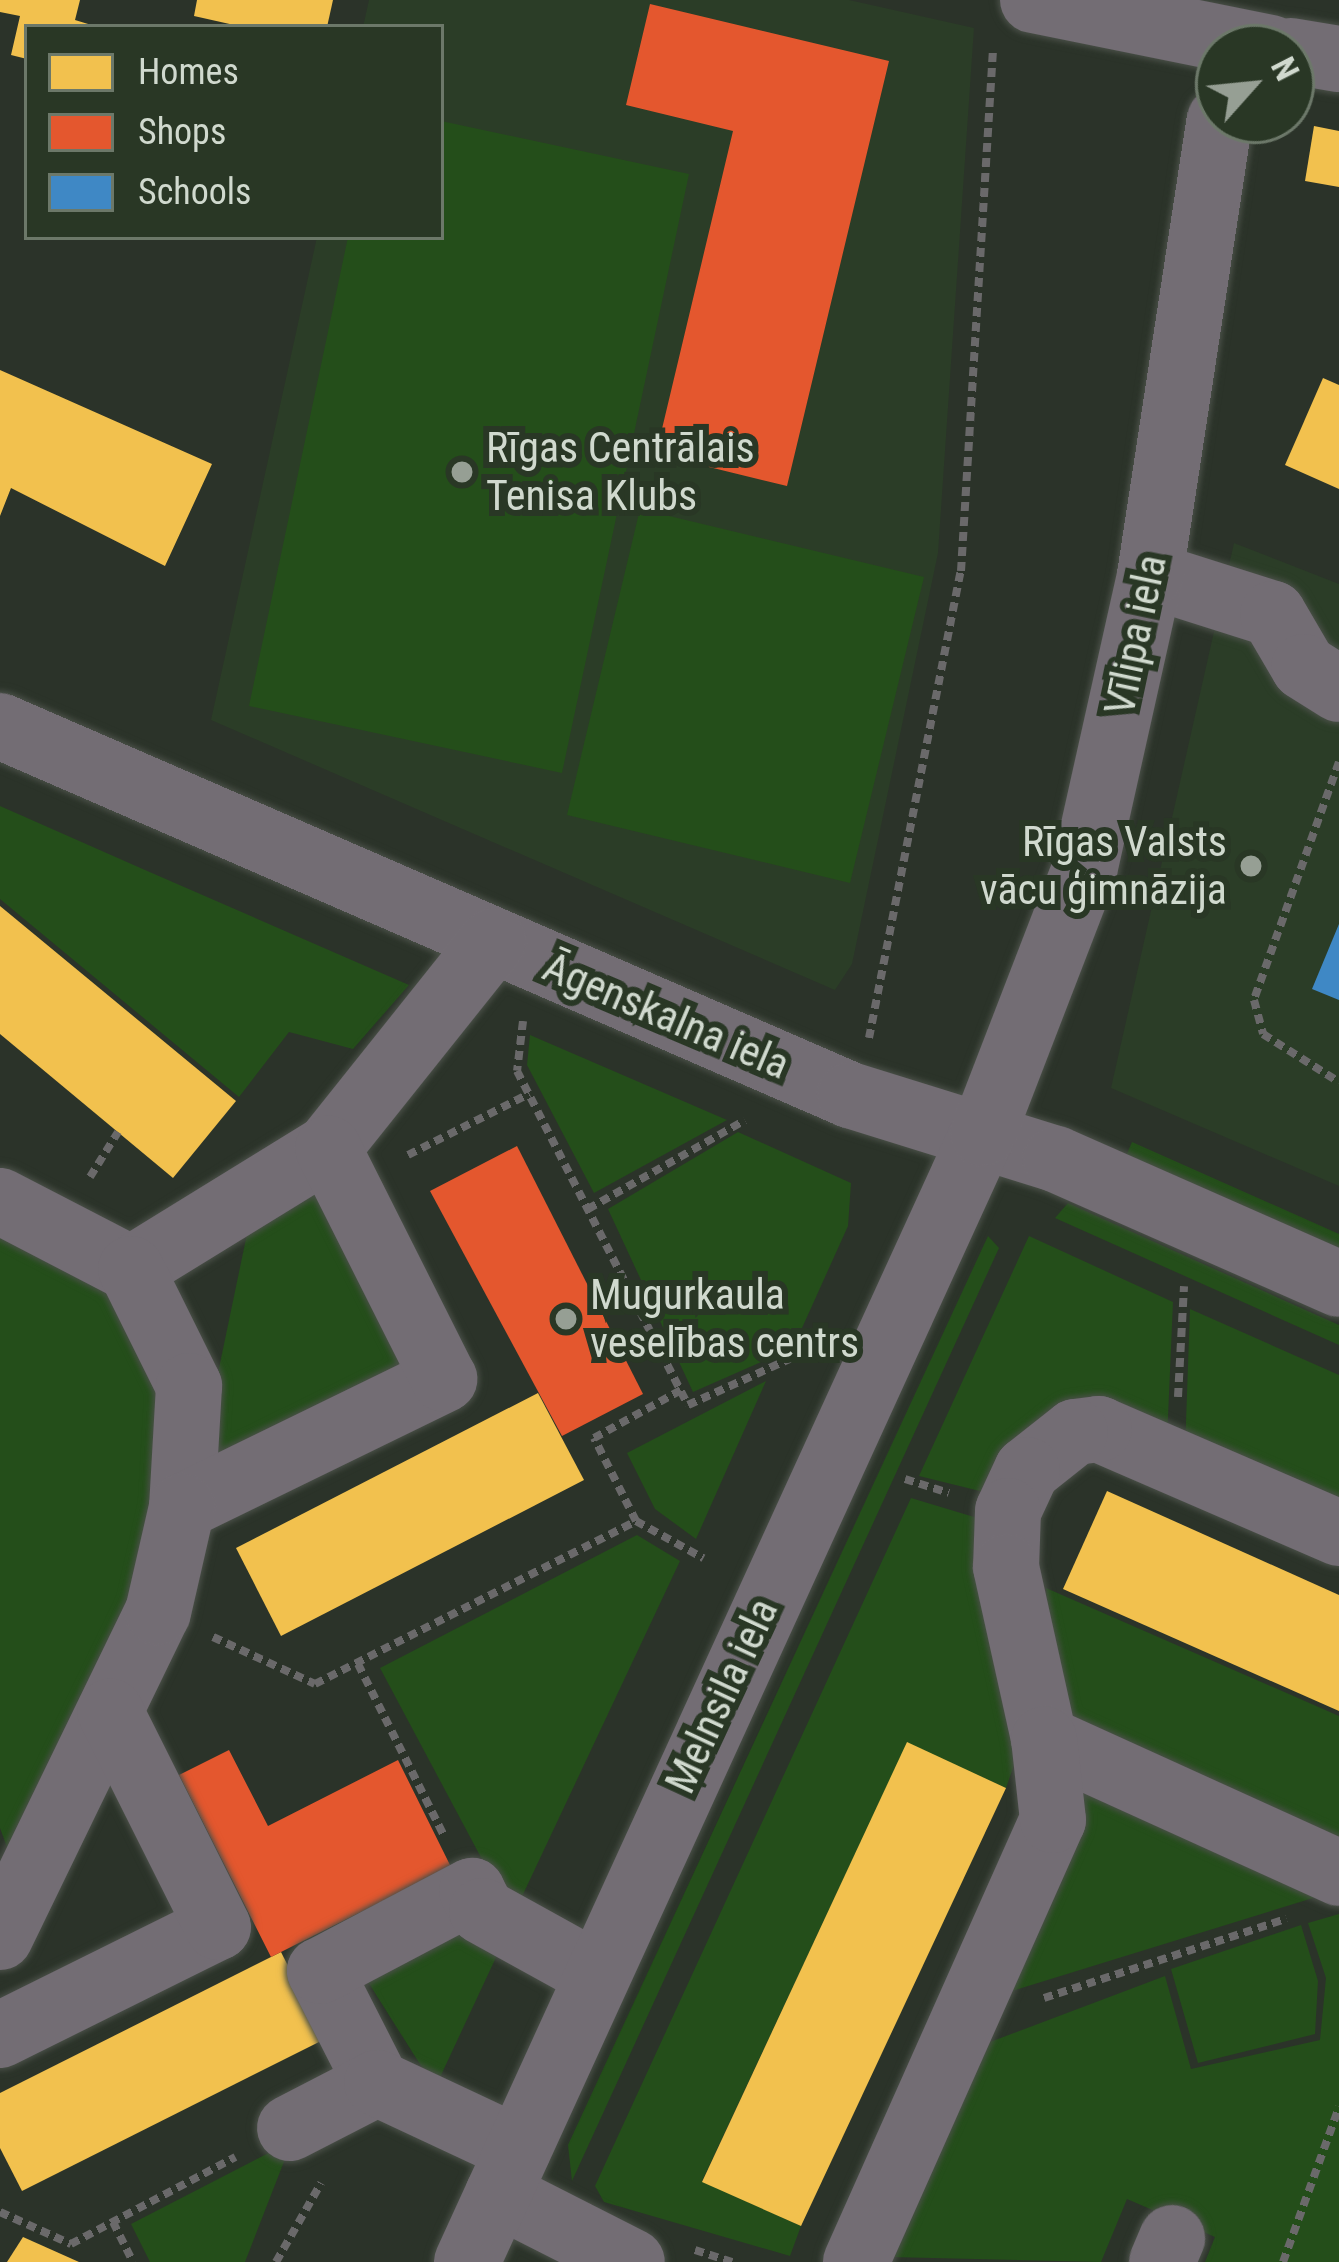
<!DOCTYPE html>
<meta charset="utf-8">
<style>
body{margin:0}
#map{position:relative;width:1339px;height:2262px;overflow:hidden;background:#2b3329;font-family:"Roboto Condensed",sans-serif}
div>[style]{position:absolute}
.built>*{inset:0;background:#2b3d27}
.green>*{inset:0;background:#244e1a}
.homes>*{inset:0;background:#f2c14e}
.shops>*{inset:0;background:#e4572e}
.schools>*{inset:0;background:#3f88c5}
.path>*{height:8px;margin-top:-4px;transform-origin:0;background:repeating-linear-gradient(90deg,#6a696a 0 9px,transparent 0 15px)}
.roads{filter:drop-shadow(0 0 3px #4a5048) drop-shadow(0 0 3px #4a5048)}
.minor>*{height:66px;margin:-33px;padding:0 33px;transform-origin:33px;border-radius:33px;background:#736d74}
.dots>*{width:33px;height:33px;translate:-50% -50%;box-sizing:border-box;border:6px solid #293725;border-radius:50%}
span{translate:-50% -50%;white-space:nowrap;text-align:center;line-height:1.15;-webkit-text-stroke:12px #293725;paint-order:stroke}
.poi-label{font-size:42px;color:#d0d9ce}
.left{translate:0 -50%;text-align:left}
.right{translate:-100% -50%;text-align:right}
.street-label{font-size:42px;color:#d0d9ce}
.legend{position:absolute;left:24px;top:24px;width:420px;height:216px;box-sizing:border-box;background:#293725;border:3px solid #6c7869;margin:0;padding:15px 21px;list-style:none;font-size:36px;color:#d0d9ce}
.legend li{display:flex;align-items:center;gap:24px;height:60px}
.legend b{width:60px;border:3px solid #6c7869}
.north{position:absolute;left:1195px;top:24px;width:120px;height:120px;box-sizing:border-box;background:#293725;border:3px solid #6c7869;border-radius:50%;rotate:63deg;font-size:33px;font-weight:700;line-height:48px;text-align:center;color:#d0d9ce}
.north::after{content:'';display:block;margin:auto;width:42px;height:54px;background:#969f94;clip-path:polygon(50% 0,100% 100%,50% 72%,0 100%)}
</style>
<div id="map">
<div class="built">
<i style="clip-path:polygon(369px 0,849px 0,974px 28px,938px 553px,852px 964px,835px 990px,211px 720px,317px 237px,441px 237px,441px 27px,363px 27px)"></i>
<i style="clip-path:polygon(1234px 543px,1339px 584px,1339px 1186px,1111px 1088px)"></i>
</div>
<div class="green">
<i style="clip-path:polygon(441px 121px,689px 174px,562px 773px,249px 706px,348px 237px,441px 237px)"></i>
<i style="clip-path:polygon(640px 509px,924px 577px,850px 883px,567px 815px)"></i>
<i style="clip-path:polygon(0 806px,145px 870px,409px 985px,353px 1049px,289px 1032px,239px 1097px,0 899px)"></i>
<i style="clip-path:polygon(530px 1035px,727px 1120px,594px 1193px,527px 1065px)"></i>
<i style="clip-path:polygon(738px 1132px,851px 1183px,848px 1226px,793px 1348px,693px 1392px,608px 1209px)"></i>
<i style="clip-path:polygon(1132px 1142px,1339px 1234px,1339px 1252px,1126px 1156px)"></i>
<i style="clip-path:polygon(324px 1169px,430px 1378px,193px 1493px,248px 1229px)"></i>
<i style="clip-path:polygon(1068px 1203px,1339px 1325px,1339px 1345px,1055px 1218px)"></i>
<i style="clip-path:polygon(0 1225px,105px 1280px,161px 1385px,159px 1511px,101px 1686px,11px 1858px,0 1828px)"></i>
<i style="clip-path:polygon(988px 1236px,999px 1248px,572px 2181px,568px 2145px)"></i>
<i style="clip-path:polygon(1029px 1236px,1173px 1302px,1167px 1440px,1109px 1413px,1000px 1496px,919px 1476px)"></i>
<i style="clip-path:polygon(1190px 1309px,1339px 1375px,1339px 1517px,1185px 1450px)"></i>
<i style="clip-path:polygon(766px 1381px,696px 1539px,655px 1509px,627px 1453px)"></i>
<i style="clip-path:polygon(911px 1498px,994px 1523px,1028px 1725px,1006px 1788px,907px 1743px,702px 2181px,801px 2226px,790px 2256px,604px 2202px,595px 2186px)"></i>
<i style="clip-path:polygon(637px 1535px,680px 1561px,518px 1905px,501px 1895px,380px 1668px)"></i>
<i style="clip-path:polygon(1046px 1588px,1339px 1716px,1339px 1855px,1053px 1714px)"></i>
<i style="clip-path:polygon(1062px 1760px,1339px 1890px,1009px 1992px)"></i>
<i style="clip-path:polygon(473px 1914px,506px 1936px,435px 2088px,363px 1974px)"></i>
<i style="clip-path:polygon(1339px 1914px,1339px 2262px,1205px 2262px,1215px 2237px,1127px 2199px,1101px 2262px,890px 2257px,990px 2042px,1165px 1976px,1191px 2069px,1320px 2040px,1326px 1978px,1308px 1923px)"></i>
<i style="clip-path:polygon(1301px 1925px,1318px 1981px,1315px 2034px,1198px 2063px,1171px 1969px)"></i>
<i style="clip-path:polygon(292px 2141px,245px 2262px,150px 2262px,131px 2224px)"></i>
</div>
<div class="homes">
<i style="clip-path:polygon(0 0,80px 0,75px 20px,98px 27px,27px 27px,27px 59px,11px 55px,20px 16px,0 12px)"></i>
<i style="clip-path:polygon(197px 0,333px 0,327px 27px,243px 27px,194px 16px)"></i>
<i style="clip-path:polygon(1314px 126px,1339px 131px,1339px 187px,1305px 181px)"></i>
<i style="clip-path:polygon(0 370px,212px 464px,165px 566px,11px 488px,0 516px)"></i>
<i style="clip-path:polygon(1323px 378px,1339px 385px,1339px 489px,1285px 465px)"></i>
<i style="clip-path:polygon(0 906px,236px 1101px,173px 1178px,0 1034px)"></i>
<i style="clip-path:polygon(538px 1393px,584px 1480px,281px 1636px,236px 1548px)"></i>
<i style="clip-path:polygon(1107px 1491px,1339px 1595px,1339px 1711px,1063px 1589px)"></i>
<i style="clip-path:polygon(907px 1742px,1006px 1788px,801px 2226px,702px 2182px)"></i>
<i style="clip-path:polygon(281px 1952px,325px 2039px,22px 2191px,0 2148px,0 2093px)"></i>
<i style="clip-path:polygon(23px 2237px,79px 2262px,7px 2262px)"></i>
</div>
<div class="shops">
<i style="clip-path:polygon(650px 4px,889px 61px,787px 486px,656px 454px,733px 131px,626px 105px)"></i>
<i style="clip-path:polygon(517px 1146px,643px 1394px,562px 1436px,430px 1191px)"></i>
<i style="clip-path:polygon(229px 1750px,268px 1826px,398px 1760px,451px 1867px,271px 1957px,179px 1775px)"></i>
</div>
<div class="schools">
<i style="clip-path:polygon(1339px 924px,1339px 1000px,1312px 989px)"></i>
</div>
<div class="path">
<i style="left:1339px;top:762px;width:253px;rotate:109.7deg"></i>
<i style="left:1254px;top:1000px;width:35px;rotate:75deg"></i>
<i style="left:1263px;top:1034px;width:90px;rotate:32.3deg"></i>
<i style="left:523px;top:1021px;width:50px;rotate:96.8deg"></i>
<i style="left:517px;top:1071px;width:375px;rotate:62.9deg"></i>
<i style="left:688px;top:1405px;width:121px;rotate:-24.4deg"></i>
<i style="left:869px;top:1038px;width:476px;rotate:-78.9deg"></i>
<i style="left:961px;top:571px;width:523px;rotate:-86.49deg"></i>
<i style="left:408px;top:1155px;width:136px;rotate:-26.8deg"></i>
<i style="left:90px;top:1177px;width:53px;rotate:-58.1deg"></i>
<i style="left:588px;top:1209px;width:180px;rotate:-29.5deg"></i>
<i style="left:1178px;top:1397px;width:111px;rotate:-86.9deg"></i>
<i style="left:905px;top:1479px;width:46px;rotate:17.7deg"></i>
<i style="left:636px;top:1521px;width:93px;rotate:-116.8deg"></i>
<i style="left:594px;top:1438px;width:99px;rotate:-28.9deg"></i>
<i style="left:213px;top:1637px;width:112px;rotate:24.7deg"></i>
<i style="left:315px;top:1684px;width:360px;rotate:-26.9deg"></i>
<i style="left:636px;top:1521px;width:77px;rotate:28.9deg"></i>
<i style="left:358px;top:1664px;width:192px;rotate:63.4deg"></i>
<i style="left:1044px;top:1998px;width:255px;rotate:-18.1deg"></i>
<i style="left:0;top:2212px;width:78px;rotate:24.3deg"></i>
<i style="left:71px;top:2244px;width:186px;rotate:-27.9deg"></i>
<i style="left:113px;top:2222px;width:45px;rotate:63.4deg"></i>
<i style="left:695px;top:2250px;width:39px;rotate:18deg"></i>
<i style="left:276px;top:2262px;width:91px;rotate:-60.3deg"></i>
<i style="left:1283px;top:2262px;width:165px;rotate:-70.1deg"></i>
</div>
<div class="roads">
<div class="minor">
<i style="left:1033px;top:0;width:243px;rotate:11.4deg"></i>
<i style="left:1291px;top:51px;width:49px;rotate:9.5deg"></i>
<i style="left:1150px;top:575px;width:129px;rotate:17.6deg"></i>
<i style="left:1273px;top:614px;width:61px;rotate:59.7deg"></i>
<i style="left:1304px;top:667px;width:41px;rotate:32.2deg"></i>
<i style="left:0;top:726px;width:927px;rotate:23.47deg"></i>
<i style="left:850px;top:1095px;width:216px;rotate:17.3deg"></i>
<i style="left:1056px;top:1159px;width:309px;rotate:23.8deg"></i>
<i style="left:0;top:1201px;width:148px;rotate:27.4deg"></i>
<i style="left:131px;top:1269px;width:231px;rotate:-31.6deg"></i>
<i style="left:328px;top:1148px;width:265px;rotate:-51.4deg"></i>
<i style="left:131px;top:1269px;width:131px;rotate:63.6deg"></i>
<i style="left:189px;top:1386px;width:121px;rotate:93.3deg"></i>
<i style="left:182px;top:1507px;width:292px;rotate:-26deg"></i>
<i style="left:444px;top:1379px;width:258px;rotate:-116.7deg"></i>
<i style="left:1339px;top:1533px;width:262px;rotate:-156.6deg"></i>
<i style="left:1099px;top:1429px;width:24px;rotate:173deg"></i>
<i style="left:1075px;top:1432px;width:61px;rotate:141.6deg"></i>
<i style="left:1027px;top:1470px;width:45px;rotate:114.9deg"></i>
<i style="left:1008px;top:1511px;width:56px;rotate:92deg"></i>
<i style="left:1006px;top:1567px;width:176px;rotate:77.5deg"></i>
<i style="left:1044px;top:1739px;width:324px;rotate:24.4deg"></i>
<i style="left:0;top:1937px;width:361px;rotate:-64.1deg"></i>
<i style="left:158px;top:1612px;width:108px;rotate:-77.1deg"></i>
<i style="left:0;top:2035px;width:243px;rotate:-26.4deg"></i>
<i style="left:218px;top:1927px;width:241px;rotate:-116.6deg"></i>
<i style="left:377px;top:2083px;width:126px;rotate:-117deg"></i>
<i style="left:320px;top:1971px;width:172px;rotate:-27.8deg"></i>
<i style="left:472px;top:1891px;width:22px;rotate:63deg"></i>
<i style="left:482px;top:1911px;width:130px;rotate:28.9deg"></i>
<i style="left:290px;top:2128px;width:98px;rotate:-27.3deg"></i>
<i style="left:377px;top:2083px;width:156px;rotate:25.1deg"></i>
<i style="left:498px;top:2194px;width:150px;rotate:26.9deg"></i>
<i style="left:467px;top:2262px;width:1241px;rotate:-65.44deg"></i>
<i style="left:983px;top:1133px;width:281px;rotate:-68.9deg"></i>
<i style="left:1084px;top:871px;width:303px;rotate:-77.4deg"></i>
<i style="left:1150px;top:575px;width:460px;rotate:-81.3deg"></i>
<i style="left:856px;top:2262px;width:484px;rotate:-66deg"></i>
<i style="left:1053px;top:1820px;width:81px;rotate:-96.3deg"></i>
<i style="left:1162px;top:2262px;width:26px;rotate:-67deg"></i>
</div>
</div>
<div class="dots">
<i style="left:462px;top:472px;background:#969f94"></i>
<i style="left:1251px;top:866px;background:#969f94"></i>
<i style="left:566px;top:1319px;background:#969f94"></i>
</div>
<div class="poi-label">
<span class="left" style="left:486px;top:472px">Rīgas Centrālais<br>Tenisa Klubs</span>
<span class="right" style="left:1227px;top:866px">Rīgas Valsts<br>vācu ģimnāzija</span>
<span class="left" style="left:590px;top:1319px">Mugurkaula<br>veselības centrs</span>
</div>
<div class="street-label">
<span style="left:1136px;top:635px;rotate:-78deg">Vīlipa iela</span>
<span style="left:666px;top:1016px;rotate:23deg">Āgenskalna iela</span>
<span style="left:722px;top:1696px;rotate:-65deg">Melnsila iela</span>
</div>
<ul class="legend">
<li><b style="height:33px;background:#f2c14e"></b>Homes</li>
<li><b style="height:33px;background:#e4572e"></b>Shops</li>
<li><b style="height:33px;background:#3f88c5"></b>Schools</li>
</ul>
<div class="north">N</div>
</div>
